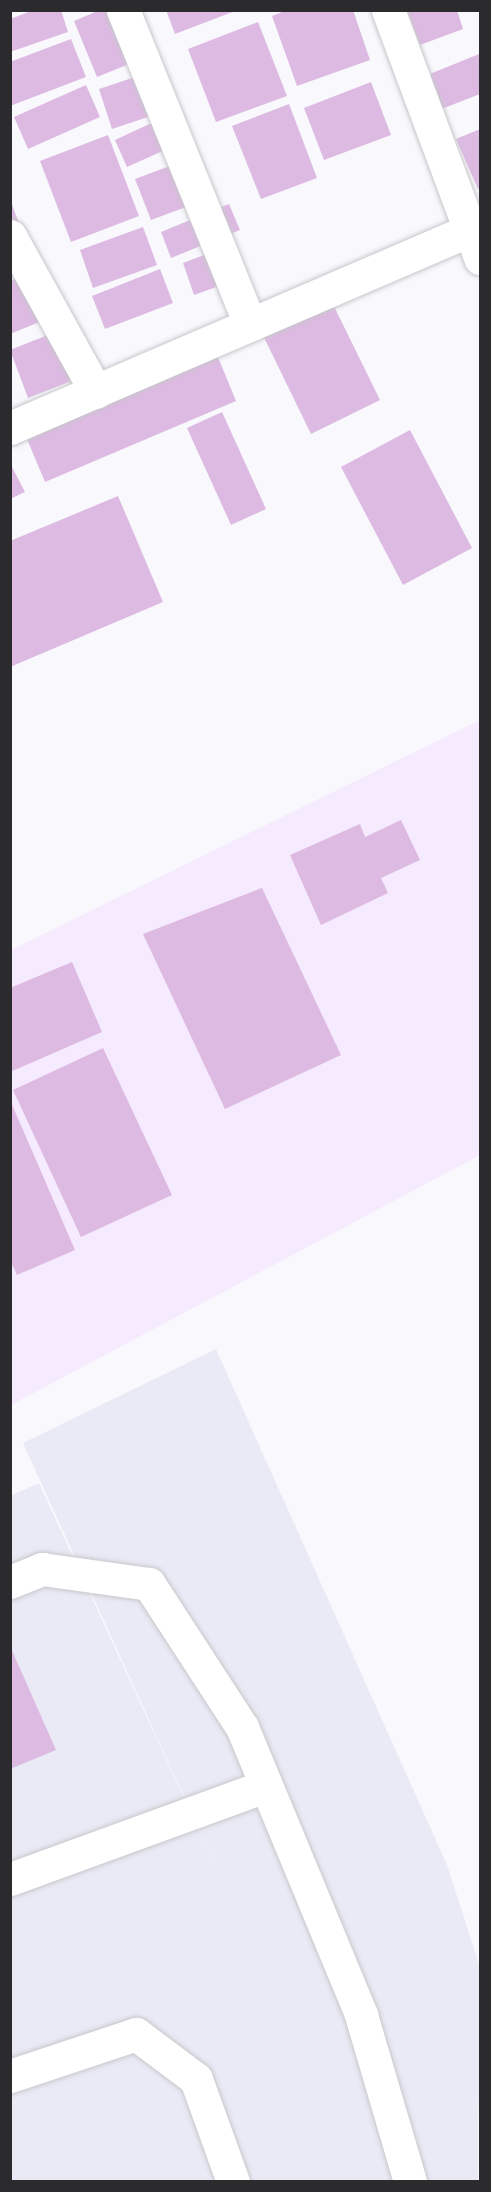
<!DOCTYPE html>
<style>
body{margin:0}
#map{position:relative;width:491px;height:2192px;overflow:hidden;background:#f8f8fd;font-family:Helvetica,sans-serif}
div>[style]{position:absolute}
.commercial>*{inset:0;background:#f5eafe}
.built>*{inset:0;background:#eaeaf6}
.building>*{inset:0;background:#ddbae2}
.roads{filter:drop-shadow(0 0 2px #c7c7cb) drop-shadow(0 0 2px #c7c7cb)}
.minor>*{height:33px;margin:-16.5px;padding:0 16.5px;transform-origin:16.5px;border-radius:16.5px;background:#fff}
span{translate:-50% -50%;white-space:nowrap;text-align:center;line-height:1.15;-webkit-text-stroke:4.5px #fff;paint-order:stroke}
.frame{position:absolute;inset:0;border:12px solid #2b2b2d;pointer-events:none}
</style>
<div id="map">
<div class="commercial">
<i style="clip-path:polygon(480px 720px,480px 1155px,11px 1405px,11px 950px)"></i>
</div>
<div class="built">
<i style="clip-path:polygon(216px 1349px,447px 1865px,480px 1967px,478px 2181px,11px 2181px,10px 1496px,39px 1483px,236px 1911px,23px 1443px)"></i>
</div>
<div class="building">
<i style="clip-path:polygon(34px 10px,61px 10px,68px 32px,10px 52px,10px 19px)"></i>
<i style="clip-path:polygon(100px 10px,136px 10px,154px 54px,97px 77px,74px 21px)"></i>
<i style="clip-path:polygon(166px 10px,235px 10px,235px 11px,175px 34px)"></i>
<i style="clip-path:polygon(287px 10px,353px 10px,370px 60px,297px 86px,272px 16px)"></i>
<i style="clip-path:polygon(407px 10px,457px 10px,463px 29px,420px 45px)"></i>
<i style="clip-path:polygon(258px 22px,287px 96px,216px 122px,188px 49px)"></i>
<i style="clip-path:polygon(71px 39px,86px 77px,10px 106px,10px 62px)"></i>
<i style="clip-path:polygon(479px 54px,480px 94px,439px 110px,425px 76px)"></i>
<i style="clip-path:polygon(159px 69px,172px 109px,112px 129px,99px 89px)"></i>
<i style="clip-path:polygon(371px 82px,391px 135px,324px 160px,304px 108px)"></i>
<i style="clip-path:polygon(86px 85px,100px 117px,28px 149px,14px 117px)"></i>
<i style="clip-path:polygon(289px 104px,317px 178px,261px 199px,232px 126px)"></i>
<i style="clip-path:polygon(173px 113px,185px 141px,127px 167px,115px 140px)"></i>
<i style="clip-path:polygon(480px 129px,480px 188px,478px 189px,456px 139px)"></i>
<i style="clip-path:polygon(108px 135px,139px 216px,71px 242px,40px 161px)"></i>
<i style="clip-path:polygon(194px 157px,210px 198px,151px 220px,135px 179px)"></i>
<i style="clip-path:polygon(10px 199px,26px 243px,10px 248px)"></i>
<i style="clip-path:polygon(229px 204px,240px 230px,171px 258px,161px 232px)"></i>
<i style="clip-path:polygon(143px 227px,157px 265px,93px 288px,80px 250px)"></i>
<i style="clip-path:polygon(230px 245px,241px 278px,194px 295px,183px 263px)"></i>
<i style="clip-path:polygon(45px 266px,64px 312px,10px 334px,10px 281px)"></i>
<i style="clip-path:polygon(160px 269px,173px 303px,105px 329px,92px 296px)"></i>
<i style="clip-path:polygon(325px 288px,380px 400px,311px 434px,256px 321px)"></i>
<i style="clip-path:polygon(73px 325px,92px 373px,28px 398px,10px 350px)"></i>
<i style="clip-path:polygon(215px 350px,236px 401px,45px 482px,24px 432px)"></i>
<i style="clip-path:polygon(222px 412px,266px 509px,231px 525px,187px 428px)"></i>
<i style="clip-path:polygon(410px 430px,472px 548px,403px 585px,341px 467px)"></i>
<i style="clip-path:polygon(10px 463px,25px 492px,10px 499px)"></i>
<i style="clip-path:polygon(118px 496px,163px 602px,10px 667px,10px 541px)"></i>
<i style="clip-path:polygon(401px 820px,420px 860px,381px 878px,388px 893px,321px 925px,290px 855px,360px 824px,365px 837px)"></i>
<i style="clip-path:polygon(262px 888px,341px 1055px,225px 1109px,143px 934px)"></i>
<i style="clip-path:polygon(72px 962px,102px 1032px,10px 1072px,10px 988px)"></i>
<i style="clip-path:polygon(103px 1048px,172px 1195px,81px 1237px,13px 1090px)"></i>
<i style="clip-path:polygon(10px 1100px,75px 1250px,17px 1275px,10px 1260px)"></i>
<i style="clip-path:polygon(10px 1646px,56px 1750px,10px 1769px)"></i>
</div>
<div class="roads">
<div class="minor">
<i style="left:123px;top:10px;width:339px;rotate:68deg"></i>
<i style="left:388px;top:10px;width:265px;rotate:69.6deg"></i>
<i style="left:10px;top:236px;width:178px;rotate:61.1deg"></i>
<i style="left:10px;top:428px;width:501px;rotate:-23.29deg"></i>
<i style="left:10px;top:1582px;width:35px;rotate:-22deg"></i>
<i style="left:42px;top:1569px;width:108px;rotate:8deg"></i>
<i style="left:149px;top:1584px;width:171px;rotate:57deg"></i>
<i style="left:242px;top:1727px;width:312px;rotate:67.5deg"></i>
<i style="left:361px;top:2015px;width:174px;rotate:73.6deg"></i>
<i style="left:10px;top:1879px;width:272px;rotate:-20deg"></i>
<i style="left:10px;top:2076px;width:133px;rotate:-18.4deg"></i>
<i style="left:136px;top:2034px;width:75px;rotate:36.9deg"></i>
<i style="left:196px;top:2079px;width:109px;rotate:70.2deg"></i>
</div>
</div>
<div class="frame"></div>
</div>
